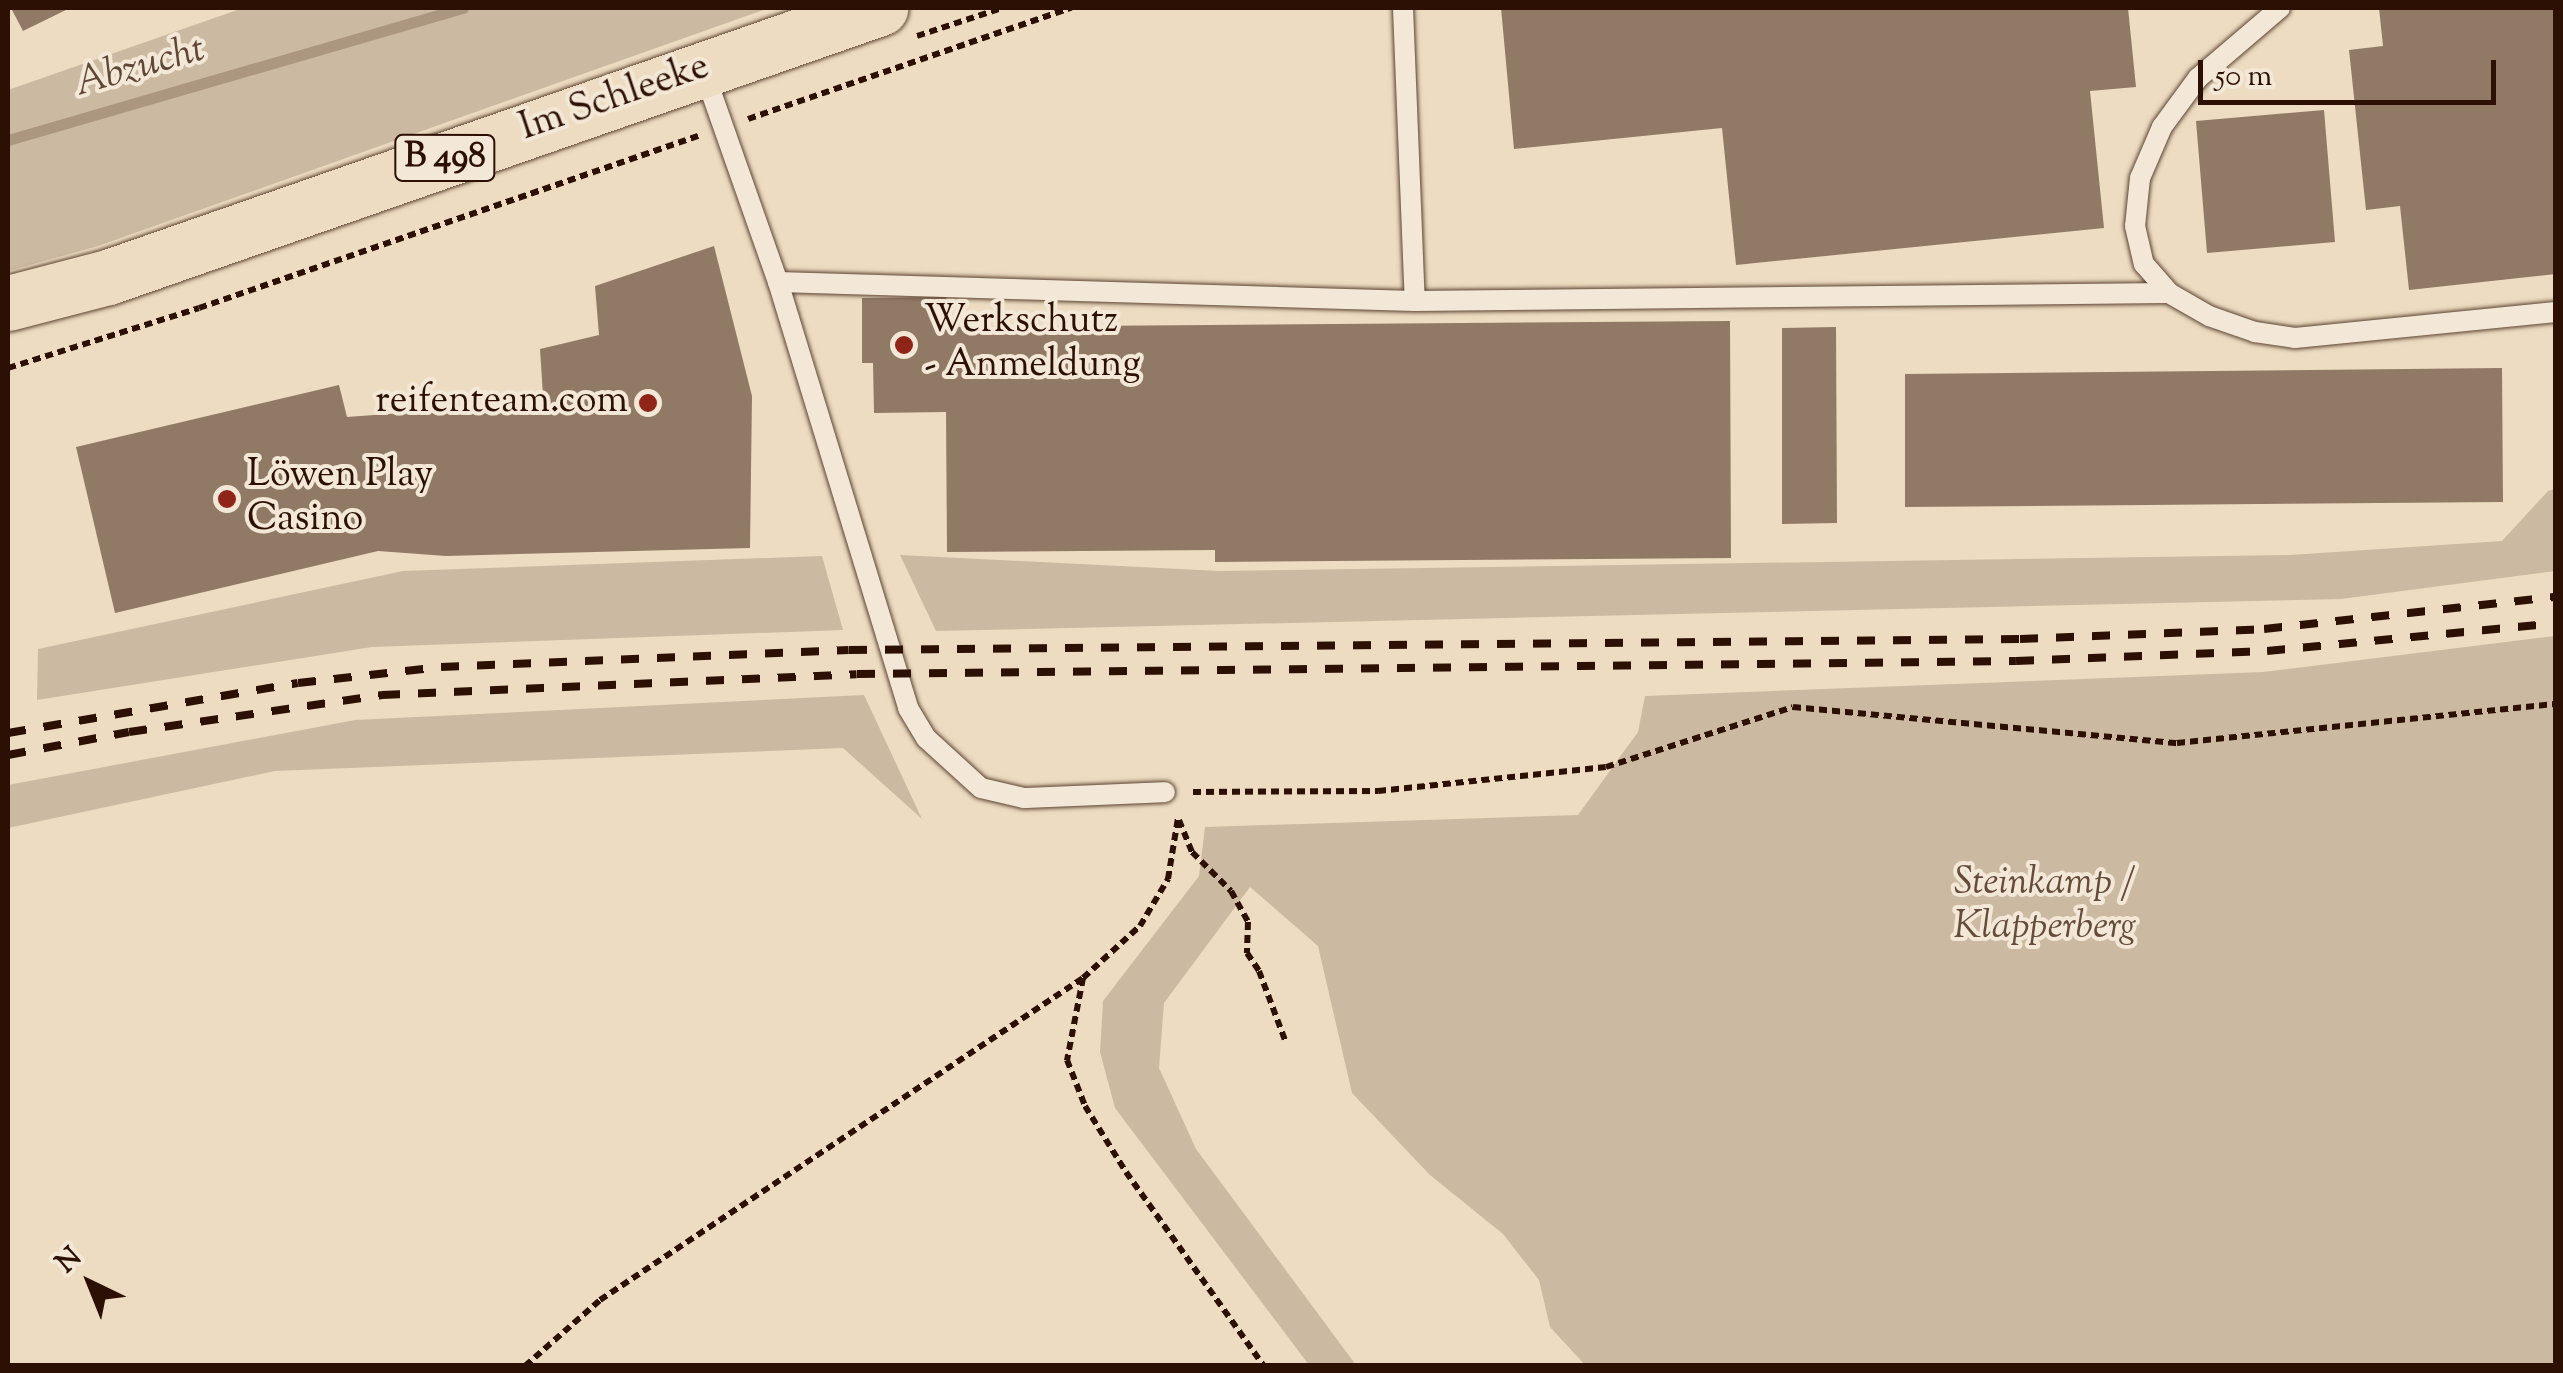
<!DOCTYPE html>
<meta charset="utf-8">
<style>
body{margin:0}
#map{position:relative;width:2563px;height:1373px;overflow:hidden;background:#eddcc1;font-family:"Sorts Mill Goudy",serif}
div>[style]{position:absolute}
.green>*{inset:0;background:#ccb9a1}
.stream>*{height:11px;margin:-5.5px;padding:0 5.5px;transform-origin:5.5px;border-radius:5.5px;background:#ab9780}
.building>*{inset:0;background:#907a66}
.path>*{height:6px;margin-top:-3px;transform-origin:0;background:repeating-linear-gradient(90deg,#2c1003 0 8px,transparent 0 13px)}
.roads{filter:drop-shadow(0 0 2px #5c4332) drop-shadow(0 0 2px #5c4332)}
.lane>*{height:20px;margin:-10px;padding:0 10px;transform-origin:10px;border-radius:10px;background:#f3e8d7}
.primary>*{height:55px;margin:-27.5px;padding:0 27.5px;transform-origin:27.5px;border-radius:27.5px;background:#eddcc1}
.rail>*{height:8px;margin-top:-4px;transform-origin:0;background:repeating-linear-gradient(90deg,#2c1003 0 18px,transparent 0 36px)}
.dots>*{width:28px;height:28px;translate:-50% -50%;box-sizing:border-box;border:5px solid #f3e8d7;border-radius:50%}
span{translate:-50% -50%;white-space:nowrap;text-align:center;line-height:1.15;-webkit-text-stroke:8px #f3e8d7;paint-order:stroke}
.shield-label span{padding:2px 8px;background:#f3e8d7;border:2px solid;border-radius:8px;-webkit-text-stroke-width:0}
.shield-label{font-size:35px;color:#2c1003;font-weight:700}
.street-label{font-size:38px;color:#2c1003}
.poi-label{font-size:38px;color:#2c1003}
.left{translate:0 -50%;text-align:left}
.right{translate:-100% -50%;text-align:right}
.park-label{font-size:38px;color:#644b3a;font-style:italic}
.water-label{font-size:40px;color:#5f4635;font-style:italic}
.frame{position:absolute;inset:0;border:10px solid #2c1003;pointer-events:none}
.north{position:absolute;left:40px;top:1233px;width:100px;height:100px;-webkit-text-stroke:8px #f3e8d7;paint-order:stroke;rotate:317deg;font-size:28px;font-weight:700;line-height:40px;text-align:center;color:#2c1003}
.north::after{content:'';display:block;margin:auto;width:35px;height:45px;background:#2c1003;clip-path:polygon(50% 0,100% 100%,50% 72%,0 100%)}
.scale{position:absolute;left:2198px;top:60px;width:298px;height:45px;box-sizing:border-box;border:5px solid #2c1003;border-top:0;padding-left:12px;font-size:30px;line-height:35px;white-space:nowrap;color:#2c1003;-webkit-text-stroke:8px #f3e8d7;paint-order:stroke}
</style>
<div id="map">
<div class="green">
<i style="clip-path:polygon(243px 8px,769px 8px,98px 246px,8px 271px,8px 90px)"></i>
<i style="clip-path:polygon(2555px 489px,2555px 571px,2341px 599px,936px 631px,900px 555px,1219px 571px,2290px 555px,2502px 541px,2548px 491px)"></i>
<i style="clip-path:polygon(822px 556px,843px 630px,372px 647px,37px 700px,38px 649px,403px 571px)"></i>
<i style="clip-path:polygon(2555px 636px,2555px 1365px,1585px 1365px,1550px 1327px,1539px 1280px,1503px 1234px,1430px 1175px,1352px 1093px,1318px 946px,1250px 887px,1164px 1003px,1159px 1068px,1196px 1149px,1356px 1365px,1309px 1365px,1115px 1108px,1100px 1052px,1103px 1001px,1199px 876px,1205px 827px,1578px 815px,1638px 732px,1645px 696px,2263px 672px)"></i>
<i style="clip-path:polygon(864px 695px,922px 819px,843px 748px,275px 771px,8px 828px,8px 785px,355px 720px)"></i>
</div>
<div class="stream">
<i style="left:8px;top:140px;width:474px;rotate:-16.2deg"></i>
</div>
<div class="building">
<i style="clip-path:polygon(11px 8px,70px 8px,23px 31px)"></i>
<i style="clip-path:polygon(1501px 8px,2128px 8px,2136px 87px,2090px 91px,2104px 228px,1736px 265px,1722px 128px,1514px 149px)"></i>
<i style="clip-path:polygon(2379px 8px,2556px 8px,2556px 274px,2409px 290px,2400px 206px,2366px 210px,2349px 50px,2383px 46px)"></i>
<i style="clip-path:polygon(2324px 110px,2335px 242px,2207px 253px,2196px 121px)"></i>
<i style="clip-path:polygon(714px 246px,752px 396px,750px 548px,446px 556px,378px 551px,115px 613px,76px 447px,339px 385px,347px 417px,442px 410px,544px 411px,540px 349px,599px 335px,595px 286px)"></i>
<i style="clip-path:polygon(946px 297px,946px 327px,1730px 321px,1731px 558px,1215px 562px,1215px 550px,947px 552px,946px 412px,874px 413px,873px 363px,862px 363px,862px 298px)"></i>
<i style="clip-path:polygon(1836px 327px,1837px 523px,1782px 524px,1782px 328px)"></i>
<i style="clip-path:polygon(2502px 368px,2503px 502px,1905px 507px,1905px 374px)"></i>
</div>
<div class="path">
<i style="left:917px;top:36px;width:89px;rotate:-18.2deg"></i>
<i style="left:748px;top:119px;width:342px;rotate:-19deg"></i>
<i style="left:8px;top:368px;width:200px;rotate:-17.4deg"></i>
<i style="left:199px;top:308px;width:528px;rotate:-19.02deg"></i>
<i style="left:1193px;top:792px;width:185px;rotate:-0.3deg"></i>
<i style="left:1378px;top:791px;width:229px;rotate:-6deg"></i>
<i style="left:1606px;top:767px;width:196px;rotate:-17.8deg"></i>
<i style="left:1793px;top:707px;width:386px;rotate:5.4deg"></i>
<i style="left:2177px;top:743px;width:381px;rotate:-5.9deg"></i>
<i style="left:1179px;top:820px;width:35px;rotate:68deg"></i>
<i style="left:1192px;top:852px;width:55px;rotate:45deg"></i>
<i style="left:1231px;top:891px;width:35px;rotate:61deg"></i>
<i style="left:1248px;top:922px;width:31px;rotate:92deg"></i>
<i style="left:1247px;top:953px;width:22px;rotate:56deg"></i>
<i style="left:1259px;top:971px;width:74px;rotate:69.4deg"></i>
<i style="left:1083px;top:978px;width:84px;rotate:101deg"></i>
<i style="left:1067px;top:1060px;width:49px;rotate:68.6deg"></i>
<i style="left:1085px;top:1106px;width:78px;rotate:58.2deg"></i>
<i style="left:1126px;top:1172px;width:238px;rotate:54.6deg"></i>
<i style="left:525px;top:1366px;width:100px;rotate:-41.3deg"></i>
<i style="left:600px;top:1300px;width:580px;rotate:-33.69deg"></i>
<i style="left:1083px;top:978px;width:77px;rotate:-42.4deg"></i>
<i style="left:1140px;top:926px;width:55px;rotate:-59.2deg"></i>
<i style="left:1168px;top:879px;width:62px;rotate:-80.7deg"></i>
</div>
<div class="roads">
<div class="lane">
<i style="left:1403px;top:8px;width:293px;rotate:87.7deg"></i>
<i style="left:2280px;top:8px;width:108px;rotate:139.5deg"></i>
<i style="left:2198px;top:78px;width:61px;rotate:126.3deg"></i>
<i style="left:2162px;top:127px;width:56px;rotate:113.3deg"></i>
<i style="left:2140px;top:178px;width:48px;rotate:95.9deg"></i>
<i style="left:2135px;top:226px;width:39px;rotate:77deg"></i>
<i style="left:2144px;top:264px;width:38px;rotate:49deg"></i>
<i style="left:2169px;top:293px;width:46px;rotate:29.9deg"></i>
<i style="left:2209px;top:316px;width:49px;rotate:19.2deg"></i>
<i style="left:2255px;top:332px;width:40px;rotate:8.5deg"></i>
<i style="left:2295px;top:338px;width:262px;rotate:-5.7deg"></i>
<i style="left:704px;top:72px;width:223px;rotate:70.6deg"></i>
<i style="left:778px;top:282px;width:445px;rotate:73deg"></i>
<i style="left:908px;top:708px;width:35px;rotate:59deg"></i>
<i style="left:926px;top:738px;width:74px;rotate:42.3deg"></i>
<i style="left:981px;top:788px;width:44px;rotate:13.1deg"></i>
<i style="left:1024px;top:798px;width:141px;rotate:-2.4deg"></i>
<i style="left:778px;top:282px;width:637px;rotate:1.71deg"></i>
<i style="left:1415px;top:301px;width:754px;rotate:-0.61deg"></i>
</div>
<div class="primary">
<i style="left:8px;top:303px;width:103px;rotate:-14.6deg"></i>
<i style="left:108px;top:277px;width:818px;rotate:-19.21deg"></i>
</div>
</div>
<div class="rail">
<i style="left:8px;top:733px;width:294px;rotate:-9.8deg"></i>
<i style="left:298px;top:683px;width:144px;rotate:-6.4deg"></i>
<i style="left:441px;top:667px;width:408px;rotate:-2.4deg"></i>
<i style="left:849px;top:650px;width:1171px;rotate:-0.54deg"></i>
<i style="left:2020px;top:639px;width:244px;rotate:-2.3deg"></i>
<i style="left:2264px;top:629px;width:294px;rotate:-6.3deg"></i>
<i style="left:8px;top:755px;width:123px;rotate:-10.8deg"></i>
<i style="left:129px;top:732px;width:256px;rotate:-8.3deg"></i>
<i style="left:382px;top:695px;width:475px;rotate:-2.5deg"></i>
<i style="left:857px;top:674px;width:1159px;rotate:-0.64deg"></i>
<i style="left:2016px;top:661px;width:251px;rotate:-2.3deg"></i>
<i style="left:2267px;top:651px;width:290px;rotate:-5.5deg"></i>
</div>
<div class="dots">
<i style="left:904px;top:345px;background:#8f2418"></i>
<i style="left:648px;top:403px;background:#8f2418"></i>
<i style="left:227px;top:499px;background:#8f2418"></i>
</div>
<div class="shield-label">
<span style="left:445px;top:158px">B 498</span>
</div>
<div class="street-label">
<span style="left:615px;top:99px;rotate:-19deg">Im Schleeke</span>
</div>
<div class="poi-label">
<span class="left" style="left:924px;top:345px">Werkschutz<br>- Anmeldung</span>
<span class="right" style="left:628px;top:403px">reifenteam.com</span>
<span class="left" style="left:247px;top:499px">Löwen Play<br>Casino</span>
</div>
<div class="park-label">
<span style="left:2045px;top:907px">Steinkamp /<br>Klapperberg</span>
</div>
<div class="water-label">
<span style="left:140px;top:68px;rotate:-16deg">Abzucht</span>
</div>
<div class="frame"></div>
<div class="north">N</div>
<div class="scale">50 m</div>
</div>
